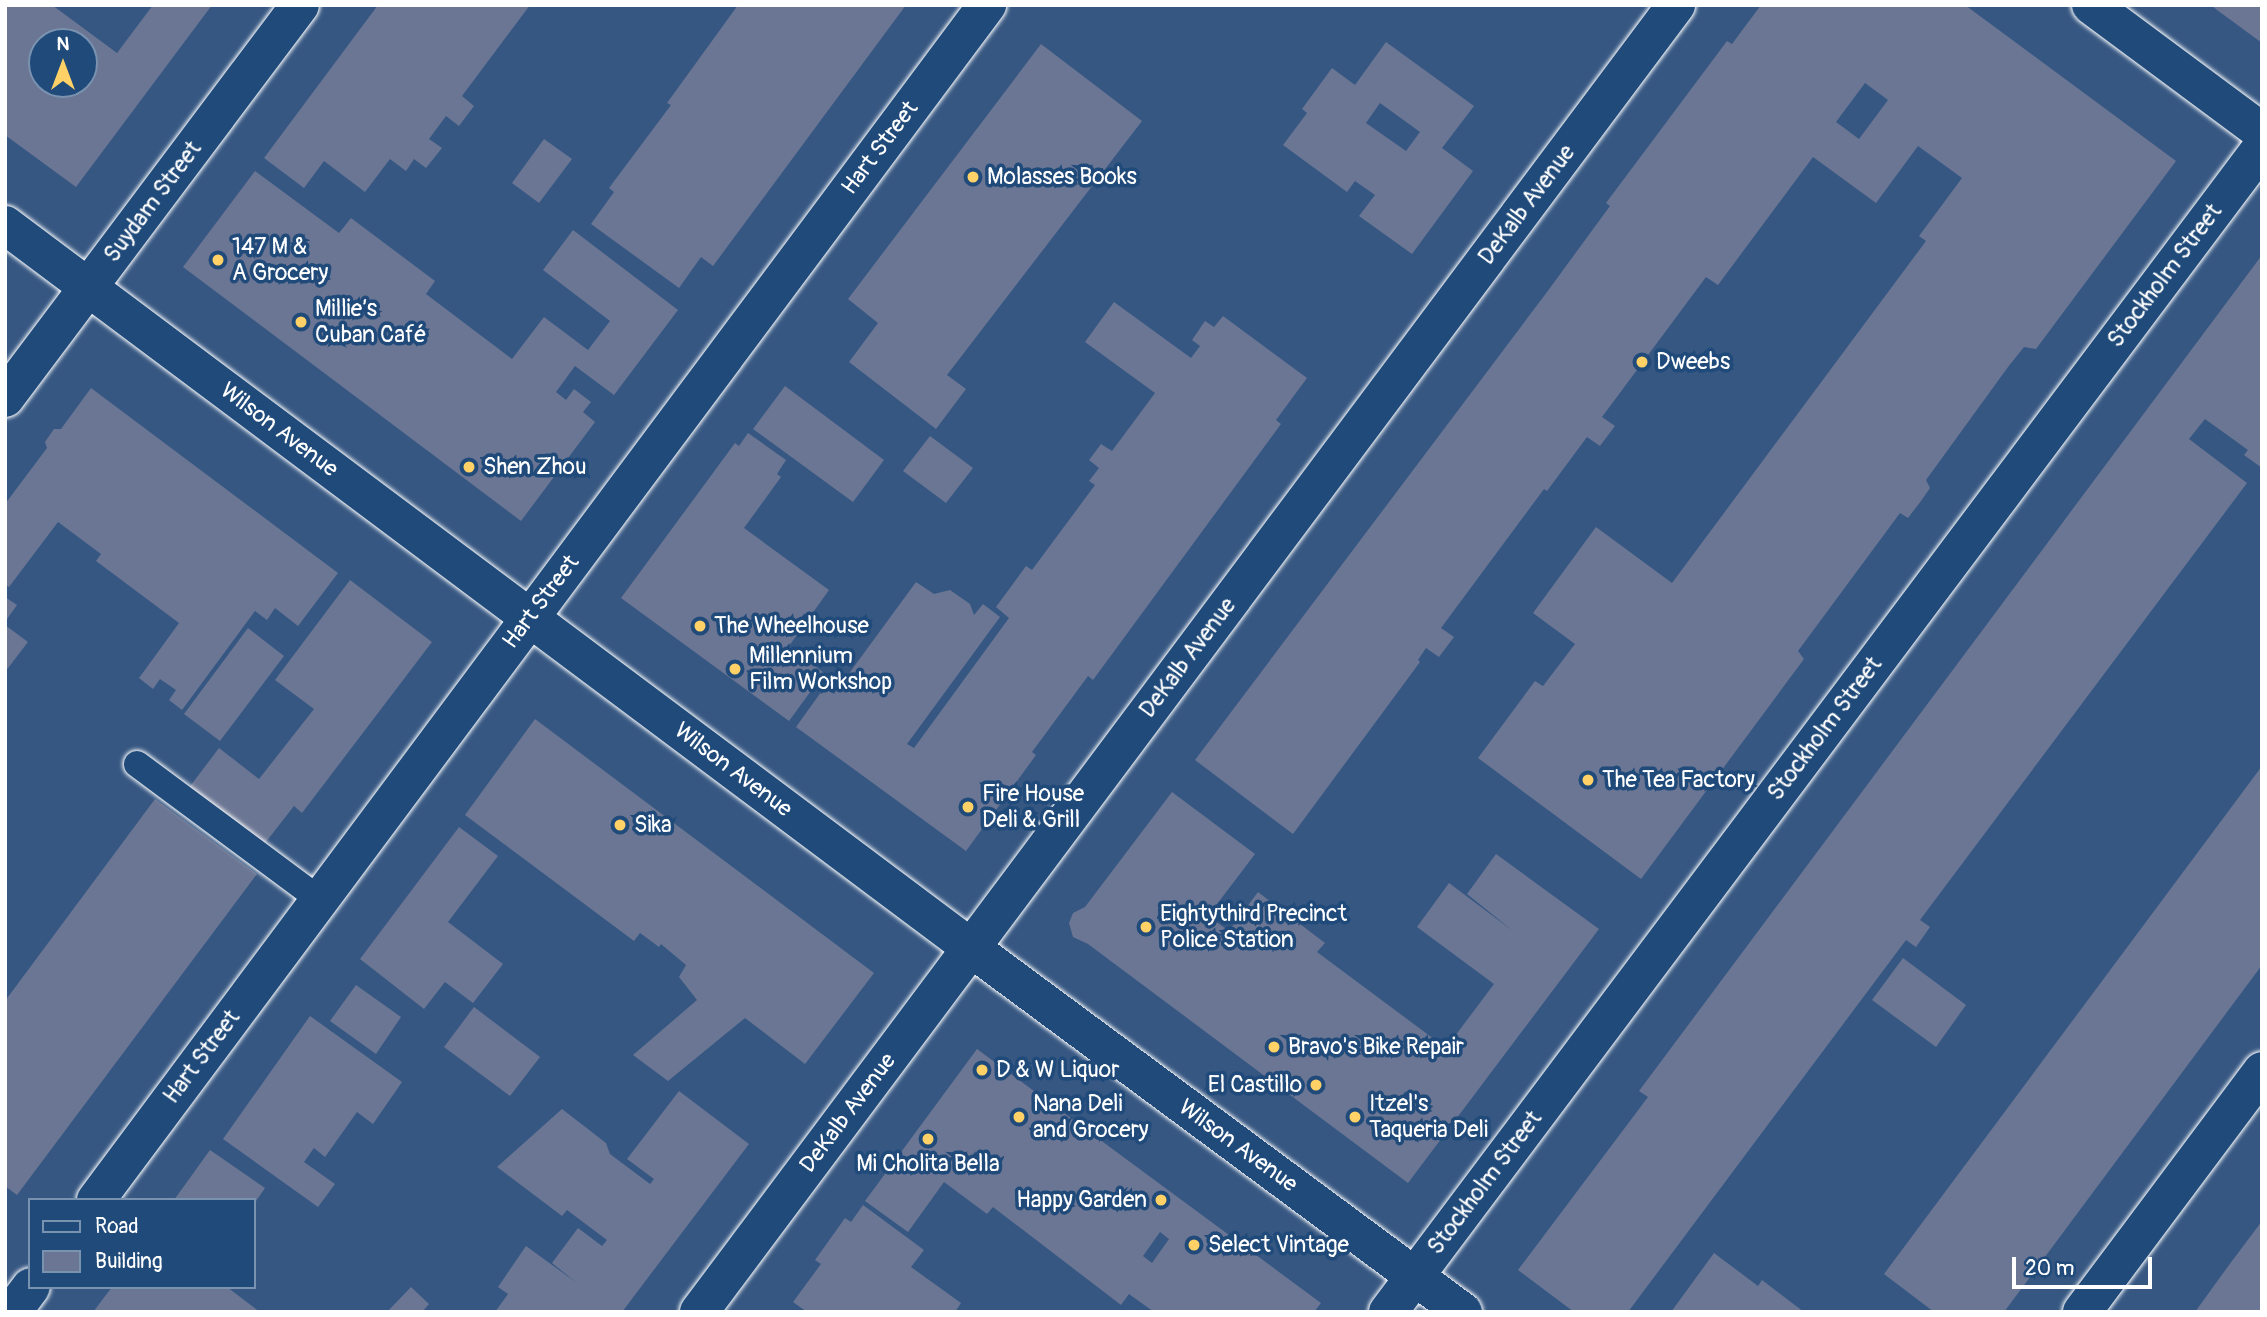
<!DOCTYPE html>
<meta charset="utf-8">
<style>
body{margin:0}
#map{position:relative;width:2267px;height:1317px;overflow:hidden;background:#365782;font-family:Pangolin,sans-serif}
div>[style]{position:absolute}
.building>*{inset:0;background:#6b7694}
.roads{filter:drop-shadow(0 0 2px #fff) drop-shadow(0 0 2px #fff)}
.service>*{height:26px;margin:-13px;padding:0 13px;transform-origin:13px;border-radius:13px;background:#1f4a7a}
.minor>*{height:38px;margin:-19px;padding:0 19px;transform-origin:19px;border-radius:19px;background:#1f4a7a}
.dots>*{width:19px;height:19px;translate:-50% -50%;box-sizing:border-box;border:4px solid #1f4a7a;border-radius:50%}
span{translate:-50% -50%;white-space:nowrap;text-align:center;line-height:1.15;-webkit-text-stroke:7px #1f4a7a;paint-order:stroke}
.street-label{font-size:23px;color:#fff}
.poi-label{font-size:23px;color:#fff}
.left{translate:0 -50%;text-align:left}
.right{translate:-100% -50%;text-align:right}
.frame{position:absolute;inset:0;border:7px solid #fff;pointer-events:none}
.legend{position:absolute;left:28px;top:1198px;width:228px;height:91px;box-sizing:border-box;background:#1f4a7a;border:2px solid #7992af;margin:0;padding:9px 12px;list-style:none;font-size:21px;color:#fff}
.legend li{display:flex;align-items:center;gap:14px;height:35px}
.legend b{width:35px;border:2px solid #7992af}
.north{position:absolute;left:28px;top:28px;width:70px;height:70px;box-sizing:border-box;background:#1f4a7a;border:2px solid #7992af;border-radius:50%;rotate:0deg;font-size:19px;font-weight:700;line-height:28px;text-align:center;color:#fff}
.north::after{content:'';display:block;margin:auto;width:24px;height:32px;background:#ffd166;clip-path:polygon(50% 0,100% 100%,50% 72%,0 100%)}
.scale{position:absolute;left:2012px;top:1257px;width:140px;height:32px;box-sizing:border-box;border:4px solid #fff;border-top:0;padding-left:9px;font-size:21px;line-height:24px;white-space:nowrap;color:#fff;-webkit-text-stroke:5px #1f4a7a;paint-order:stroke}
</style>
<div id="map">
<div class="building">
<i style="clip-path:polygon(evenodd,5px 5px,52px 5px,117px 53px,153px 5px,212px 5px,76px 187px,5px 135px,5px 5px,42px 42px,84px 42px,84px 84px,42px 84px,42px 42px)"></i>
<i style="clip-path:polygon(378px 5px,530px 5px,462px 96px,474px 106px,459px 126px,446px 116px,429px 139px,442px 148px,426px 168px,414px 159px,406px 171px,390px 159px,365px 192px,324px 161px,304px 188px,264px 158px)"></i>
<i style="clip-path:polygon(738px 5px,906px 5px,713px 266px,701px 257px,679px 288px,591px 224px,614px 192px,609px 188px,671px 105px,667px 103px)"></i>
<i style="clip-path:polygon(evenodd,1761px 5px,1965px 5px,2176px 161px,2036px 349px,2024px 347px,2008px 367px,1926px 480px,1930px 488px,1921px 501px,1908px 518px,1900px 513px,1798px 651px,1804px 659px,1641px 879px,1478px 758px,1535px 681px,1543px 686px,1575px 644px,1533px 613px,1596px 527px,1672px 583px,1926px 241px,1919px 236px,1962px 178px,1918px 146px,1876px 203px,1813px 157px,1718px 285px,1706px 277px,1602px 417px,1615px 426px,1600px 446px,1587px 437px,1547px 491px,1544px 489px,1441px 628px,1454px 637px,1439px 657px,1426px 648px,1418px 660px,1420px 662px,1293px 834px,1195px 760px,1547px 292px,1610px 206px,1606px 203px,1727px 41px,1732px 44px,1761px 5px,1865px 83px,1888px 100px,1859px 139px,1836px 122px,1865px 83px)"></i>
<i style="clip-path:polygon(2211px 5px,2262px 5px,2262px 43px,2217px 10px)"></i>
<i style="clip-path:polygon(evenodd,1386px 42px,1474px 106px,1442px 148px,1473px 171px,1412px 254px,1359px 216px,1375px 195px,1355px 181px,1347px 192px,1283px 145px,1307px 113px,1302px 109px,1332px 68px,1355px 85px,1386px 42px,1380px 103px,1420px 132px,1406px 151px,1366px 123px,1380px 103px)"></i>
<i style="clip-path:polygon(1041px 44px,1142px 121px,947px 375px,966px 389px,936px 429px,849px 362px,878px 323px,848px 299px)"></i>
<i style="clip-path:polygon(544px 139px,572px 159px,539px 203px,512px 183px)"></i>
<i style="clip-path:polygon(255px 171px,339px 233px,351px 218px,435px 281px,426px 294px,512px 359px,544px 317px,588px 350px,610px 321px,543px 270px,573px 230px,678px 310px,614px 395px,575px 366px,556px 392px,566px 400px,574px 389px,591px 402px,583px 412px,595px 422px,521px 521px,183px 267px)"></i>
<i style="clip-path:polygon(2262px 255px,2262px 468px,2244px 455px,2248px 450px,2205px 419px,2189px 439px,2247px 483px,1920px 920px,1930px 927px,1916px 947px,1906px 940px,1628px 1312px,1574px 1312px,1518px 1270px,1648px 1097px,1639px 1091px)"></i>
<i style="clip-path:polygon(1114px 302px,1191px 358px,1200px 346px,1192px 340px,1205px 321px,1214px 327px,1223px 316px,1307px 378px,1276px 420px,1281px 424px,1093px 680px,1088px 676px,1032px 752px,1036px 755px,966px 851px,796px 727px,824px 688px,834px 694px,916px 582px,934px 594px,950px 590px,970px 604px,974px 615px,983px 604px,1000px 617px,907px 744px,914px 748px,1009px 618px,996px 607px,1026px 566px,1032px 570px,1095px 485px,1089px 481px,1099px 468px,1089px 460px,1101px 444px,1112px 451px,1155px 393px,1085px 342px)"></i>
<i style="clip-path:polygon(785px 386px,884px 460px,853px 502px,753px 429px)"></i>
<i style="clip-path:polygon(91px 388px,338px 573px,298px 626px,275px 608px,267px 620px,255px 611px,182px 710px,169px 700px,176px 690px,160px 679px,153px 689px,139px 678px,179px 623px,96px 561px,101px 554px,58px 522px,9px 587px,5px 585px,5px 504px,47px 448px,45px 442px,54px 429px,61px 429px)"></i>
<i style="clip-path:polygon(748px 433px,786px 460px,777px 474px,781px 477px,744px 528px,829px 590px,789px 646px,824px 673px,789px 721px,621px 598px,735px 443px,739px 446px)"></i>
<i style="clip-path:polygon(930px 436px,973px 468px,946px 503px,903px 471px)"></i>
<i style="clip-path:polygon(350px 580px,432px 642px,302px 813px,294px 806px,262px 847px,188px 789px,219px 748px,259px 779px,314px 709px,275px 680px)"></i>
<i style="clip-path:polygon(5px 597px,17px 605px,5px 622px)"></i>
<i style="clip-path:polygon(5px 625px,28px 642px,5px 672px)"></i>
<i style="clip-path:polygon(248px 628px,284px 656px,220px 741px,184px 714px)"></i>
<i style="clip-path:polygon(535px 719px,874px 973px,805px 1064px,745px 1018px,668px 1081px,633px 1055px,697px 1000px,679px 977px,686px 965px,661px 944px,659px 947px,640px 933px,634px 941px,465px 815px)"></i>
<i style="clip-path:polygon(2262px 766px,2262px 965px,2004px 1312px,1934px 1312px,1884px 1274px)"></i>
<i style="clip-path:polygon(1172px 792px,1255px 854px,1208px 916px,1229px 931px,1258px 892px,1325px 943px,1317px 952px,1446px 1048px,1494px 984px,1417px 927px,1449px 883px,1513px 931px,1467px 894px,1496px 854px,1599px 929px,1408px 1183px,1088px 944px,1073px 937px,1069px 923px,1073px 913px,1085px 907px)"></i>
<i style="clip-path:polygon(155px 799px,257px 874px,17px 1195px,5px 1186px,5px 1001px)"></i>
<i style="clip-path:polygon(459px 827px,498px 856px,448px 922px,503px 964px,473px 1003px,445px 982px,424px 1009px,360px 959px)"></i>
<i style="clip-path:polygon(1903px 958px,1966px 1005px,1936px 1047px,1872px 1000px)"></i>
<i style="clip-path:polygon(356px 985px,401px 1017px,376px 1054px,330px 1021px)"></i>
<i style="clip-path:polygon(474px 1007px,540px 1057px,510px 1096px,444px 1047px)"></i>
<i style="clip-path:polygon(310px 1016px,402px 1082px,373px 1124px,357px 1112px,325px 1157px,314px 1148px,304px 1162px,335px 1184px,318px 1207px,223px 1139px)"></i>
<i style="clip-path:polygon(evenodd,977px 1049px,1321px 1303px,1314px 1312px,1154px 1312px,1129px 1294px,1121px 1305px,993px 1207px,987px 1214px,944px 1182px,908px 1232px,865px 1201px,977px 1049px,1160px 1232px,1169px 1239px,1152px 1263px,1143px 1256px,1160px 1232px)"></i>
<i style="clip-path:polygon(679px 1091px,749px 1144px,622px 1312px,495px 1312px,508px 1294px,498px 1287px,526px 1246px,577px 1283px,552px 1263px,578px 1228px,602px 1246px,607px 1240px,567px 1210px,562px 1216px,497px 1167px,562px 1109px,606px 1143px,610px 1154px,650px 1184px,654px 1179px,627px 1159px)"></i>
<i style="clip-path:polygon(210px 1150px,265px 1188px,254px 1204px,254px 1200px,174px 1200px)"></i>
<i style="clip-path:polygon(863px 1205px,924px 1250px,911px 1267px,961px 1303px,955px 1312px,807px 1312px,793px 1302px,821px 1264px,815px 1260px,845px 1218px,851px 1222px)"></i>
<i style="clip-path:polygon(2262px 1221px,2262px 1312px,2195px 1312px,2229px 1265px)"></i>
<i style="clip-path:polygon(1714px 1253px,1758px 1286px,1762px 1280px,1804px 1312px,1671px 1312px)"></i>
<i style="clip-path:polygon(112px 1287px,227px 1287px,260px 1312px,93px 1312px)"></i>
<i style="clip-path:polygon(411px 1287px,429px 1304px,422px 1312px,387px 1312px)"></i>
</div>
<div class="roads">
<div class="service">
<i style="left:137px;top:764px;width:227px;rotate:36.6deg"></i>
</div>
<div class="minor">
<i style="left:2091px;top:5px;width:213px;rotate:36.6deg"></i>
<i style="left:5px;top:225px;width:1207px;rotate:36.81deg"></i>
<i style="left:971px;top:948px;width:612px;rotate:36.5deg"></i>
<i style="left:5px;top:398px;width:491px;rotate:-53.1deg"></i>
<i style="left:96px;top:1200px;width:1491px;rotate:-53.29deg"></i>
<i style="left:12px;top:1312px;width:31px;rotate:-53deg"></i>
<i style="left:699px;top:1312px;width:1632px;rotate:-53.22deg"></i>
<i style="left:1388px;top:1312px;width:1456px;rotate:-53.12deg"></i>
<i style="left:2082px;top:1312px;width:301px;rotate:-53.2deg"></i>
</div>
</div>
<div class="dots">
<i style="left:973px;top:177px;background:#ffd166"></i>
<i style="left:218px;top:260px;background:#ffd166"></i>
<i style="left:301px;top:322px;background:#ffd166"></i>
<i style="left:1642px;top:362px;background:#ffd166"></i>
<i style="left:469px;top:467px;background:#ffd166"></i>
<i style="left:700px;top:626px;background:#ffd166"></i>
<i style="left:735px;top:669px;background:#ffd166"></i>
<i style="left:1588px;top:780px;background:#ffd166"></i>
<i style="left:968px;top:807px;background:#ffd166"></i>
<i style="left:620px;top:825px;background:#ffd166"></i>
<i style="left:1146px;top:927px;background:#ffd166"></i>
<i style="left:1274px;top:1047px;background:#ffd166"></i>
<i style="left:982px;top:1070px;background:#ffd166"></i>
<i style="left:1316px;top:1085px;background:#ffd166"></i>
<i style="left:1019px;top:1117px;background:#ffd166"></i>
<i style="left:1355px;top:1117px;background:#ffd166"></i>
<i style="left:928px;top:1139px;background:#ffd166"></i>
<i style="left:1161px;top:1200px;background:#ffd166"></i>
<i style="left:1194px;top:1245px;background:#ffd166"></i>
</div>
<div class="street-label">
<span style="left:880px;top:148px;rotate:-53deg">Hart Street</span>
<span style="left:153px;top:202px;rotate:-53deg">Suydam Street</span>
<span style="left:1527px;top:205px;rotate:-53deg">DeKalb Avenue</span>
<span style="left:2165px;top:276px;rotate:-53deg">Stockholm Street</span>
<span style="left:279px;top:430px;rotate:37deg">Wilson Avenue</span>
<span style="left:541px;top:602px;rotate:-53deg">Hart Street</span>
<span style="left:1188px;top:658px;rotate:-53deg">DeKalb Avenue</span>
<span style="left:1825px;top:729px;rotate:-53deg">Stockholm Street</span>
<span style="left:733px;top:770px;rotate:37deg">Wilson Avenue</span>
<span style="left:202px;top:1057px;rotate:-53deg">Hart Street</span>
<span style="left:848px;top:1113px;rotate:-53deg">DeKalb Avenue</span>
<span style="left:1238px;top:1146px;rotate:36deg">Wilson Avenue</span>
<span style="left:1485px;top:1183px;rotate:-53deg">Stockholm Street</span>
</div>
<div class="poi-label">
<span class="left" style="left:987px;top:177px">Molasses Books</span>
<span class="left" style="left:232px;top:260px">147 M &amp;<br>A Grocery</span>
<span class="left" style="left:315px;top:322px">Millie’s<br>Cuban Café</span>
<span class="left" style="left:1656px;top:362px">Dweebs</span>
<span class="left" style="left:483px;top:467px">Shen Zhou</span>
<span class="left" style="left:714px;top:626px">The Wheelhouse</span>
<span class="left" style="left:749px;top:669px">Millennium<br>Film Workshop</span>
<span class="left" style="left:1602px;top:780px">The Tea Factory</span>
<span class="left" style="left:982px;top:807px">Fire House<br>Deli &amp; Grill</span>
<span class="left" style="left:634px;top:825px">Sika</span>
<span class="left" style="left:1160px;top:927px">Eightythird Precinct<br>Police Station</span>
<span class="left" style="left:1288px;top:1047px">Bravo's Bike Repair</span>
<span class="left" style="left:996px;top:1070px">D &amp; W Liquor</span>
<span class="right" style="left:1302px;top:1085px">El Castillo</span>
<span class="left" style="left:1033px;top:1117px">Nana Deli<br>and Grocery</span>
<span class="left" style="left:1369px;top:1117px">Itzel's<br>Taqueria Deli</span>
<span style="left:928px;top:1164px">Mi Cholita Bella</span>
<span class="right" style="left:1147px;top:1200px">Happy Garden</span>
<span class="left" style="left:1208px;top:1245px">Select Vintage</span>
</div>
<div class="frame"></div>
<ul class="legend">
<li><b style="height:9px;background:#1f4a7a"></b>Road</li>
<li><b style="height:19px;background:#6b7694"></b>Building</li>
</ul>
<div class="north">N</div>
<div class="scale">20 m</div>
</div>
